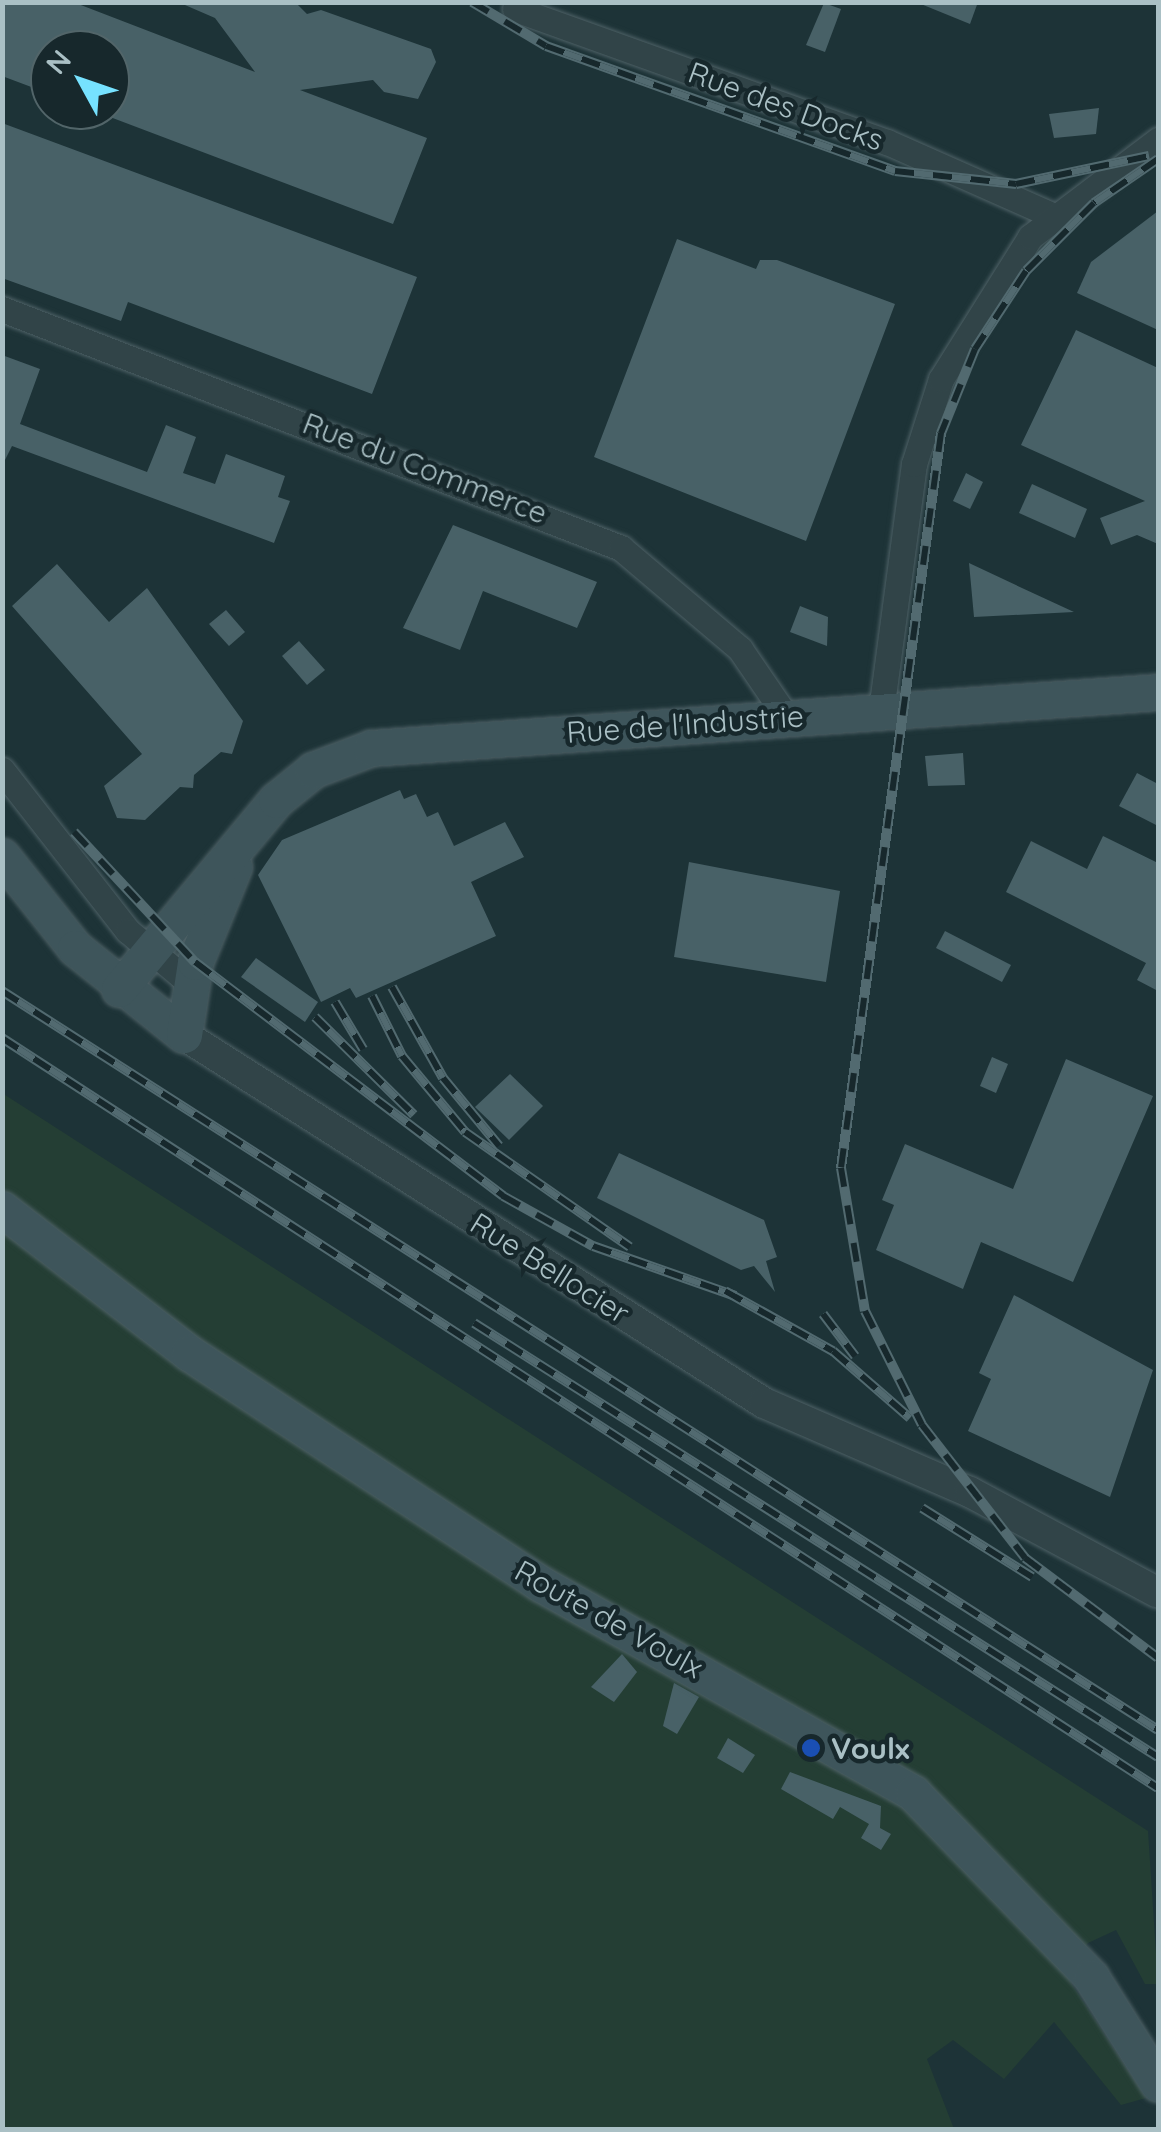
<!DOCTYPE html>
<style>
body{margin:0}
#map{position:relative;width:1161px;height:2132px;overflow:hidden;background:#1d3337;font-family:Quicksand,sans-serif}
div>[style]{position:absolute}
.green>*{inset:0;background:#243e34}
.building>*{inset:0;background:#486167}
.roads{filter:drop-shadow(0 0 2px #4e6166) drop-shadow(0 0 2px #4e6166)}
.minor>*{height:25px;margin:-12.5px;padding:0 12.5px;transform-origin:12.5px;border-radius:12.5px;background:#314448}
.tertiary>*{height:30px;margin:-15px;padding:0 15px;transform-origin:15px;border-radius:15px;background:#314448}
.secondary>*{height:35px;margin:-17.5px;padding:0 17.5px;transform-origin:17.5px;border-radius:17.5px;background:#3e555b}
.rail>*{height:10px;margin-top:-5px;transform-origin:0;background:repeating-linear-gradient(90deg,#17282c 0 19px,#526a70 0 38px);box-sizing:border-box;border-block:2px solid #526a70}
.dots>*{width:28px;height:28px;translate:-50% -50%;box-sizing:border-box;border:5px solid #17282c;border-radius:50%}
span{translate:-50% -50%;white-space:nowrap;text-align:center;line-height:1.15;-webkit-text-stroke:9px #17282c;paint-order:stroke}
.street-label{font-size:30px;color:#aac0c5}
.poi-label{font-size:30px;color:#aac0c5;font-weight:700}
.left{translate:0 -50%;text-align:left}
.frame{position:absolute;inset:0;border:5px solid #aac0c5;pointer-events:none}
.north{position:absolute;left:30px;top:30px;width:100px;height:100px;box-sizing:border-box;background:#17282c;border:2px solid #526569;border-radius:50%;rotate:310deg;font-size:28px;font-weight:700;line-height:40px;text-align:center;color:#aac0c5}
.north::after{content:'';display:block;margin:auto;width:35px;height:45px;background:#76e2ff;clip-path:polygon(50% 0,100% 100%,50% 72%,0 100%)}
</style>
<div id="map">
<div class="green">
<i style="clip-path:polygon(2px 1093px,1148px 1831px,1158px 1984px,1145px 1984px,1116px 1930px,1088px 1943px,1064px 1972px,1146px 2098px,1121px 2105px,1054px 2022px,1004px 2079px,953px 2040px,927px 2059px,954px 2129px,3px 2129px)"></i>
</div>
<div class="building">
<i style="clip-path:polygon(2px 2px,73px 2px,255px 72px,215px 18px,178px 2px,295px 2px,307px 14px,321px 10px,431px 49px,436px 62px,418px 99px,384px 92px,373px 80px,300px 90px,427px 138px,393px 224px,110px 117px,110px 50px,50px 50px,50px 94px,2px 76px)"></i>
<i style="clip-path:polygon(916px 2px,978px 2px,970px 24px)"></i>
<i style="clip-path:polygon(824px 3px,841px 9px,825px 52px,806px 45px)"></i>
<i style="clip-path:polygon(1099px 108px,1096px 134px,1054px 138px,1049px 114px)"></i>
<i style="clip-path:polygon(2px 123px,417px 277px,372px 394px,128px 302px,121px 321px,2px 278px)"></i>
<i style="clip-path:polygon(1158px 211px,1158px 330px,1077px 293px,1091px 262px)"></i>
<i style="clip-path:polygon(677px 239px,756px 269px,760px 260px,777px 260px,895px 304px,806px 541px,594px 457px)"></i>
<i style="clip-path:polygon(1076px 330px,1158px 368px,1158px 544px,1137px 535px,1111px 545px,1100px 518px,1145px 501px,1021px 445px)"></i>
<i style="clip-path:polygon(2px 355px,40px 369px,20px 424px,147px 472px,166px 425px,196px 437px,183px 473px,215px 484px,226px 454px,285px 476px,278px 497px,290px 501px,274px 543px,12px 446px,2px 466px)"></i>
<i style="clip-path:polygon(966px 473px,983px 482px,970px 509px,953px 501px)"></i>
<i style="clip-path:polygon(1032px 484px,1087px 509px,1075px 538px,1019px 513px)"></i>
<i style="clip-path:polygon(453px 525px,597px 582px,577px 628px,483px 591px,460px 650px,403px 628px)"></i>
<i style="clip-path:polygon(969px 563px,1022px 588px,1074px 612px,974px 617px)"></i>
<i style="clip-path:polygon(57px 564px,109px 622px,147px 588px,243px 721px,232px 754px,221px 752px,194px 775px,193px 788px,180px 787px,145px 820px,117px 818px,104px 786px,142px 754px,12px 606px)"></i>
<i style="clip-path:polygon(800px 606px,828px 617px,827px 646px,790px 632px)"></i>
<i style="clip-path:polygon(226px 610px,245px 632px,229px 646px,209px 624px)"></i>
<i style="clip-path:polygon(299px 641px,325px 670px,307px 685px,282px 656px)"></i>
<i style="clip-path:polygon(963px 753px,965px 785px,928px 786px,925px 756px)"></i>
<i style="clip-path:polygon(1137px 773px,1158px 784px,1158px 826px,1119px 806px)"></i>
<i style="clip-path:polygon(400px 790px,404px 799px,416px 794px,427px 817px,438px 812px,454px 846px,505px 822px,524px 857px,471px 882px,496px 936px,356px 998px,350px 988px,321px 1002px,258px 875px,282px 840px)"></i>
<i style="clip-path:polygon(1103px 836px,1158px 863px,1158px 991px,1137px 980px,1146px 963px,1006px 892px,1031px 841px,1087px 869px)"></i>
<i style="clip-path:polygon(689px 862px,840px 891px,826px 982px,674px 957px)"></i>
<i style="clip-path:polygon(945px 931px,1011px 965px,1002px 982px,936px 948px)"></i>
<i style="clip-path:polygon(256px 958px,318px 1002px,305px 1022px,241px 977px)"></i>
<i style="clip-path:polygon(992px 1057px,1008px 1064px,996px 1093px,980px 1086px)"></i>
<i style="clip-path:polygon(1066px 1059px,1153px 1096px,1073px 1282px,981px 1242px,963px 1289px,876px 1250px,894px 1205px,882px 1200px,905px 1144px,1013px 1189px)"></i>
<i style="clip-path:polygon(510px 1074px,543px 1106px,509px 1140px,475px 1107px)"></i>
<i style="clip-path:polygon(619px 1153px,764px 1220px,777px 1257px,766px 1261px,775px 1292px,754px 1266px,741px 1270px,597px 1198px)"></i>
<i style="clip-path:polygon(1014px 1295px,1153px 1370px,1110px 1497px,968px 1431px,991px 1379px,979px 1373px)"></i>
<i style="clip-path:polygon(622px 1654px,637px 1672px,614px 1702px,591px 1687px)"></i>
<i style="clip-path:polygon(674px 1683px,699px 1697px,677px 1734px,663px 1726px)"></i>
<i style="clip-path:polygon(728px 1738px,755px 1755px,743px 1773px,717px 1758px)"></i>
<i style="clip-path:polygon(790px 1772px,881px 1806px,880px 1828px,891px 1834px,881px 1850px,861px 1838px,869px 1824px,840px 1807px,833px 1819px,781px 1789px)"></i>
</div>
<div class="roads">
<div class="minor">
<i style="left:515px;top:9px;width:395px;rotate:19.7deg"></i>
<i style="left:887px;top:142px;width:180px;rotate:23.9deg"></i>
<i style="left:2px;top:309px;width:664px;rotate:21.11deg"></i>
<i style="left:621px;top:548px;width:156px;rotate:40.3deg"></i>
<i style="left:740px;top:649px;width:83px;rotate:55.7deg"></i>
<i style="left:881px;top:711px;width:249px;rotate:-82.4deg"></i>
<i style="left:914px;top:464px;width:89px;rotate:-72.4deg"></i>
<i style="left:941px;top:379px;width:168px;rotate:-57.9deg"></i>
<i style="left:1030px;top:237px;width:161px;rotate:-37.2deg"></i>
<i style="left:2px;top:770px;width:204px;rotate:52deg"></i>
<i style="left:128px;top:931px;width:82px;rotate:40.1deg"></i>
</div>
<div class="tertiary">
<i style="left:184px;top:1035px;width:687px;rotate:32.39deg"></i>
<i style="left:764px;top:1403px;width:224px;rotate:23.4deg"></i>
<i style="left:970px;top:1492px;width:213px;rotate:28.2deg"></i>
</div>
<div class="secondary">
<i style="left:2px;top:856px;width:117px;rotate:51.6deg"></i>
<i style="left:75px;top:948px;width:139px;rotate:38.6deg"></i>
<i style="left:184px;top:1035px;width:74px;rotate:-81.4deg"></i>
<i style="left:195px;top:962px;width:103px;rotate:-67.7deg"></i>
<i style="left:119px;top:989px;width:246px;rotate:-50.3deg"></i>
<i style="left:276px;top:800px;width:48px;rotate:-39deg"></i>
<i style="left:313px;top:770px;width:62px;rotate:-20.8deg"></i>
<i style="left:371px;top:748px;width:789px;rotate:-4.07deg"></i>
<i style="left:2px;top:1209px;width:236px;rotate:37.6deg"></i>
<i style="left:189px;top:1353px;width:421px;rotate:33.3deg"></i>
<i style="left:541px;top:1584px;width:427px;rotate:29.3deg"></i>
<i style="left:913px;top:1793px;width:256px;rotate:45.9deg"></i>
<i style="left:1091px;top:1977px;width:126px;rotate:57.9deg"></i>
</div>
</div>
<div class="rail">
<i style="left:472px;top:2px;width:86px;rotate:30.7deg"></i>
<i style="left:546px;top:46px;width:371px;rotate:19.7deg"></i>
<i style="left:895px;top:171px;width:122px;rotate:6.1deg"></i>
<i style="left:1016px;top:184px;width:136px;rotate:-11.9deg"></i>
<i style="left:1158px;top:159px;width:78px;rotate:145.5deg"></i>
<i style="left:1094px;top:203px;width:96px;rotate:135deg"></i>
<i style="left:1026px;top:271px;width:93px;rotate:123.2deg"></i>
<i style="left:975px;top:349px;width:91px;rotate:112deg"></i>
<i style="left:941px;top:433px;width:742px;rotate:97.75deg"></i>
<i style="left:841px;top:1168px;width:145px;rotate:80.5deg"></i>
<i style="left:865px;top:1311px;width:127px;rotate:63.4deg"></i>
<i style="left:922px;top:1425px;width:168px;rotate:52.2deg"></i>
<i style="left:1025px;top:1558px;width:166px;rotate:36.9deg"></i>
<i style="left:74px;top:832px;width:178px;rotate:47.1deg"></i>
<i style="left:195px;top:962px;width:387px;rotate:37.2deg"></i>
<i style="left:503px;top:1196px;width:103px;rotate:29.1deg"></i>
<i style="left:593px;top:1246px;width:151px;rotate:19.3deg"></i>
<i style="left:392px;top:987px;width:104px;rotate:60.7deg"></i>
<i style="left:443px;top:1078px;width:88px;rotate:50.5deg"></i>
<i style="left:2px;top:991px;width:1372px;rotate:32.59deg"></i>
<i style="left:372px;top:996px;width:67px;rotate:63.4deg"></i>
<i style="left:402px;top:1056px;width:99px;rotate:50.3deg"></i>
<i style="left:465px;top:1132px;width:201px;rotate:34.9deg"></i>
<i style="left:335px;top:1002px;width:55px;rotate:59.2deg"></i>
<i style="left:315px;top:1017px;width:139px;rotate:44.7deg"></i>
<i style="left:2px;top:1038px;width:1378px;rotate:32.98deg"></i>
<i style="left:725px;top:1291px;width:124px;rotate:29.1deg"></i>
<i style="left:833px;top:1351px;width:102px;rotate:41deg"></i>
<i style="left:823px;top:1314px;width:53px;rotate:52.7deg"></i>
<i style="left:474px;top:1323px;width:810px;rotate:32.4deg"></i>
<i style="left:922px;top:1508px;width:130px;rotate:32.1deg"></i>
</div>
<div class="dots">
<i style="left:811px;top:1748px;background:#1a4fb4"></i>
</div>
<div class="street-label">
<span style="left:786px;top:106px;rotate:20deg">Rue des Docks</span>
<span style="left:425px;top:468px;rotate:21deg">Rue du Commerce</span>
<span style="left:685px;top:724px;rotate:-4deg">Rue de l'Industrie</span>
<span style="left:550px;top:1268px;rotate:32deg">Rue Bellocier</span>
<span style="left:609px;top:1619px;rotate:29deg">Route de Voulx</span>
</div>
<div class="poi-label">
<span class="left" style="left:831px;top:1748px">Voulx</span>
</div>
<div class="frame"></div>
<div class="north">N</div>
</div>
